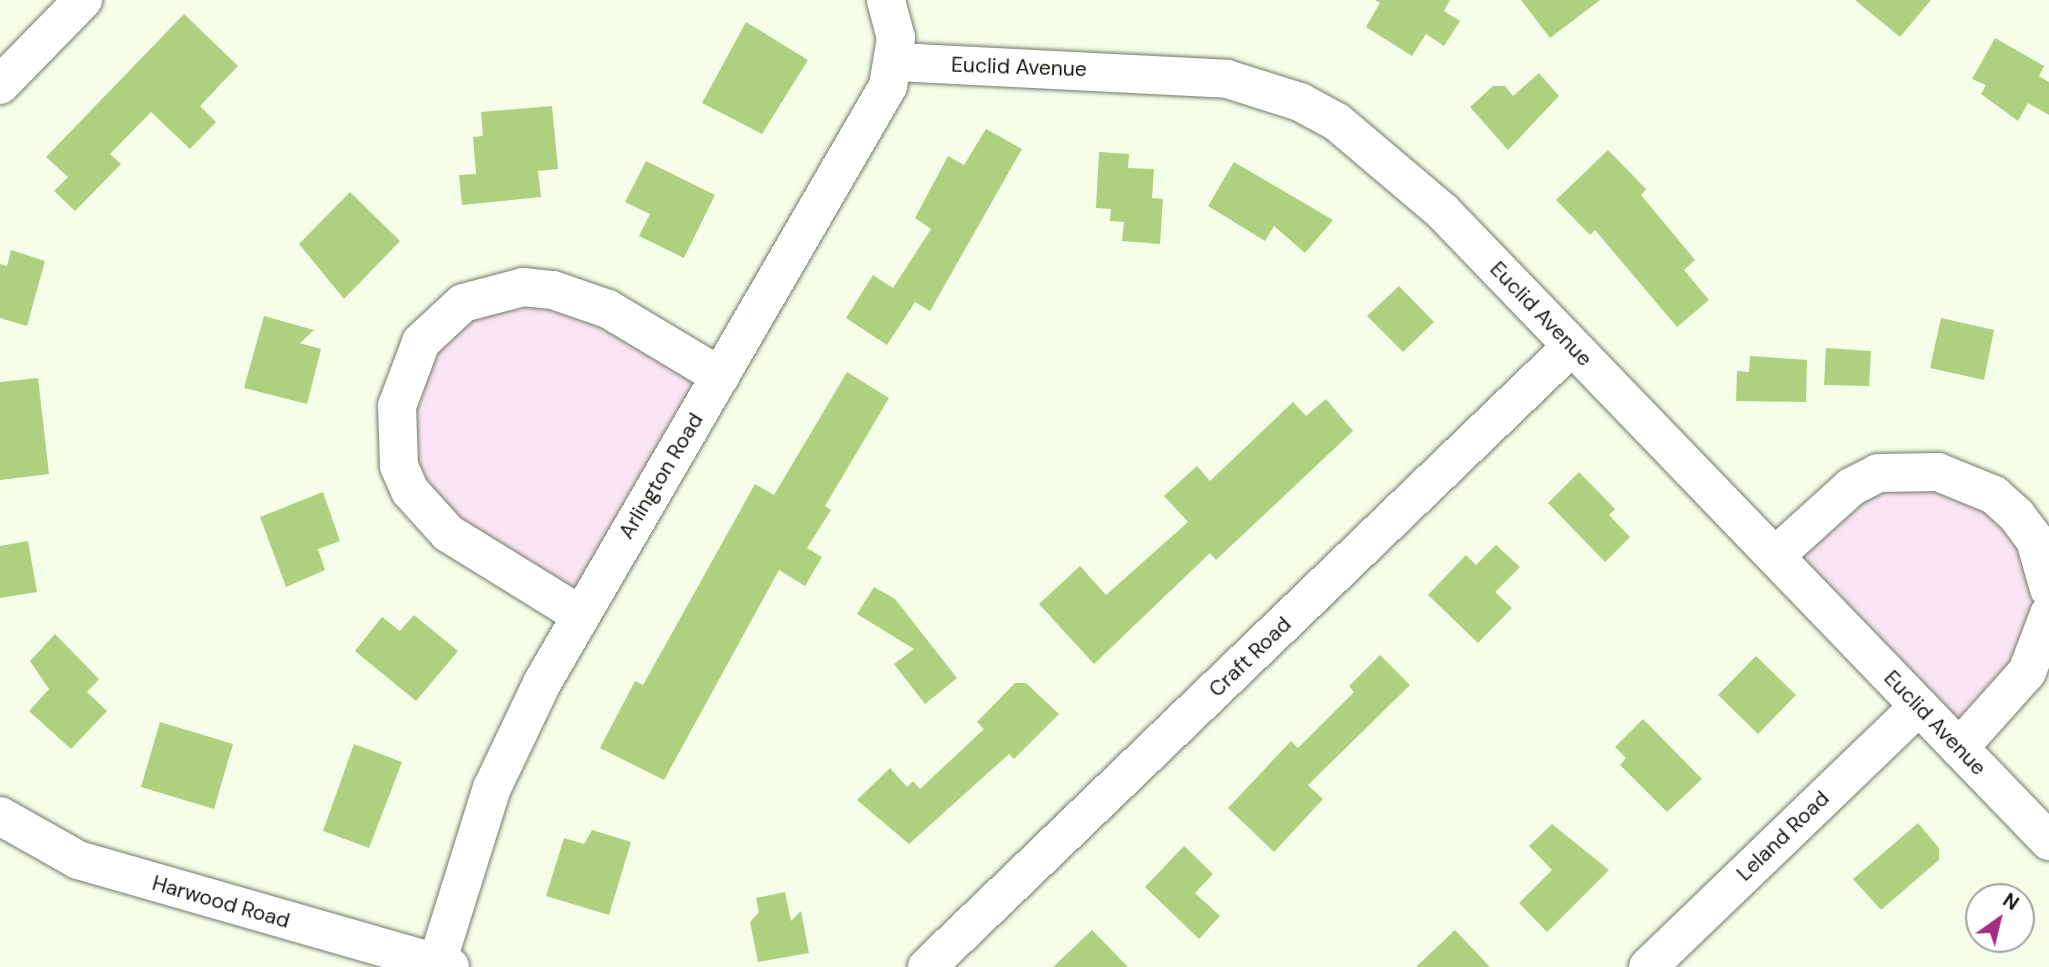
<!DOCTYPE html>
<style>
body{margin:0}
#map{position:relative;width:2049px;height:967px;overflow:hidden;background:#f5fee9;font-family:"DM Sans",sans-serif}
div>[style]{position:absolute}
.green>*{inset:0;background:#fae5f2}
.building>*{inset:0;background:#afd07e}
.roads{filter:drop-shadow(0 0 2px #727a68) drop-shadow(0 0 2px #727a68)}
.street>*{height:38px;margin:-19px;padding:0 19px;transform-origin:19px;border-radius:19px;background:#fff}
span{translate:-50% -50%;white-space:nowrap;text-align:center;line-height:1.15;-webkit-text-stroke:5px #fff;paint-order:stroke}
.street-label{font-size:21px;color:#13160f}
.north{position:absolute;left:1965px;top:883px;width:70px;height:70px;box-sizing:border-box;background:#fff;border:2px solid #a1a29f;border-radius:50%;rotate:34deg;font-size:19px;font-weight:700;line-height:28px;text-align:center;color:#13160f}
.north::after{content:'';display:block;margin:auto;width:24px;height:32px;background:#a42c83;clip-path:polygon(50% 0,100% 100%,50% 72%,0 100%)}
</style>
<div id="map">
<div class="green">
<i style="clip-path:polygon(523px 287px,720px 376px,579px 614px,476px 552px,395px 436px,463px 303px)"></i>
<i style="clip-path:polygon(1878px 473px,1994px 495px,2049px 614px,1959px 748px,1775px 556px)"></i>
</div>
<div class="building">
<i style="clip-path:polygon(1375px 0,1450px 0,1444px 11px,1460px 21px,1444px 46px,1426px 34px,1412px 56px,1366px 27px,1380px 3px)"></i>
<i style="clip-path:polygon(1521px 0,1600px 0,1550px 38px)"></i>
<i style="clip-path:polygon(1855px 0,1931px 0,1900px 37px)"></i>
<i style="clip-path:polygon(184px 14px,238px 66px,200px 106px,216px 122px,190px 149px,151px 112px,110px 154px,121px 164px,75px 211px,54px 191px,68px 177px,46px 157px)"></i>
<i style="clip-path:polygon(746px 22px,808px 60px,762px 134px,702px 103px)"></i>
<i style="clip-path:polygon(1995px 38px,2044px 66px,2039px 76px,2049px 82px,2049px 115px,2028px 103px,2018px 121px,1981px 94px,1986px 85px,1972px 79px)"></i>
<i style="clip-path:polygon(1539px 73px,1559px 96px,1508px 150px,1470px 107px,1493px 86px,1505px 86px,1513px 96px)"></i>
<i style="clip-path:polygon(552px 106px,558px 169px,538px 171px,541px 197px,462px 205px,459px 175px,476px 174px,473px 137px,483px 136px,481px 112px)"></i>
<i style="clip-path:polygon(986px 129px,1022px 149px,930px 311px,915px 302px,887px 345px,846px 318px,873px 275px,893px 288px,931px 229px,915px 218px,948px 156px,964px 165px)"></i>
<i style="clip-path:polygon(1608px 150px,1646px 189px,1641px 195px,1695px 260px,1684px 270px,1709px 300px,1677px 327px,1595px 230px,1590px 235px,1556px 200px)"></i>
<i style="clip-path:polygon(1099px 152px,1129px 154px,1128px 168px,1154px 169px,1152px 198px,1163px 199px,1160px 244px,1122px 241px,1124px 222px,1110px 221px,1111px 209px,1096px 208px)"></i>
<i style="clip-path:polygon(646px 161px,715px 195px,684px 258px,639px 236px,650px 214px,625px 202px)"></i>
<i style="clip-path:polygon(1234px 162px,1333px 220px,1305px 253px,1274px 226px,1265px 241px,1208px 206px)"></i>
<i style="clip-path:polygon(350px 192px,400px 241px,344px 299px,299px 244px)"></i>
<i style="clip-path:polygon(11px 250px,45px 261px,27px 326px,0 318px,0 264px,7px 266px)"></i>
<i style="clip-path:polygon(1399px 286px,1434px 322px,1403px 352px,1367px 316px)"></i>
<i style="clip-path:polygon(264px 316px,314px 330px,300px 343px,321px 349px,307px 404px,244px 388px)"></i>
<i style="clip-path:polygon(1941px 318px,1994px 330px,1984px 380px,1930px 368px)"></i>
<i style="clip-path:polygon(1826px 348px,1871px 351px,1869px 386px,1824px 385px)"></i>
<i style="clip-path:polygon(1750px 356px,1807px 360px,1806px 402px,1736px 401px,1737px 371px,1749px 372px)"></i>
<i style="clip-path:polygon(847px 372px,889px 398px,825px 506px,831px 510px,807px 548px,822px 557px,805px 586px,779px 570px,664px 780px,600px 748px,635px 681px,643px 685px,755px 484px,774px 495px)"></i>
<i style="clip-path:polygon(38px 378px,49px 474px,0 480px,0 382px)"></i>
<i style="clip-path:polygon(1326px 399px,1353px 431px,1216px 560px,1210px 553px,1094px 664px,1039px 604px,1080px 566px,1106px 595px,1188px 522px,1164px 496px,1197px 466px,1210px 481px,1293px 402px,1306px 416px)"></i>
<i style="clip-path:polygon(1579px 472px,1615px 509px,1609px 515px,1630px 537px,1605px 562px,1548px 503px)"></i>
<i style="clip-path:polygon(323px 492px,340px 541px,318px 549px,325px 570px,286px 587px,260px 517px)"></i>
<i style="clip-path:polygon(28px 541px,37px 592px,0 598px,0 546px)"></i>
<i style="clip-path:polygon(1496px 545px,1520px 567px,1495px 592px,1512px 608px,1478px 643px,1428px 595px,1466px 555px,1476px 565px)"></i>
<i style="clip-path:polygon(874px 587px,895px 599px,957px 678px,925px 704px,894px 664px,914px 649px,857px 614px)"></i>
<i style="clip-path:polygon(414px 615px,458px 651px,416px 701px,355px 651px,382px 617px,400px 631px)"></i>
<i style="clip-path:polygon(55px 634px,99px 679px,87px 692px,107px 711px,71px 749px,29px 711px,49px 689px,30px 661px)"></i>
<i style="clip-path:polygon(1380px 655px,1410px 685px,1308px 785px,1323px 799px,1274px 852px,1228px 808px,1291px 741px,1298px 748px,1354px 692px,1349px 686px)"></i>
<i style="clip-path:polygon(1756px 656px,1796px 695px,1758px 734px,1718px 695px)"></i>
<i style="clip-path:polygon(1015px 683px,1026px 683px,1059px 714px,1014px 759px,1009px 754px,909px 844px,857px 800px,890px 768px,907px 787px,913px 781px,920px 789px,984px 729px,977px 722px)"></i>
<i style="clip-path:polygon(1643px 719px,1702px 779px,1667px 812px,1620px 765px,1626px 758px,1615px 747px)"></i>
<i style="clip-path:polygon(160px 722px,233px 744px,214px 809px,141px 787px)"></i>
<i style="clip-path:polygon(354px 744px,402px 762px,369px 848px,323px 831px)"></i>
<i style="clip-path:polygon(1918px 823px,1939px 848px,1939px 860px,1881px 910px,1853px 879px)"></i>
<i style="clip-path:polygon(1552px 824px,1609px 870px,1547px 932px,1519px 903px,1552px 870px,1529px 846px)"></i>
<i style="clip-path:polygon(592px 830px,631px 842px,609px 915px,546px 896px,564px 838px,584px 844px)"></i>
<i style="clip-path:polygon(1184px 846px,1213px 874px,1195px 893px,1220px 916px,1199px 939px,1145px 887px)"></i>
<i style="clip-path:polygon(785px 892px,791px 921px,801px 911px,809px 953px,758px 962px,750px 922px,759px 912px,756px 898px)"></i>
<i style="clip-path:polygon(1092px 930px,1128px 967px,1053px 967px)"></i>
<i style="clip-path:polygon(1455px 930px,1490px 967px,1416px 967px)"></i>
</div>
<div class="roads">
<div class="street">
<i style="left:896px;top:62px;width:331px;rotate:2.9deg"></i>
<i style="left:1227px;top:79px;width:77px;rotate:17.5deg"></i>
<i style="left:1300px;top:102px;width:42px;rotate:28.4deg"></i>
<i style="left:1337px;top:122px;width:138px;rotate:40.3deg"></i>
<i style="left:1442px;top:211px;width:875px;rotate:46.07deg"></i>
<i style="left:0;top:85px;width:119px;rotate:-45.7deg"></i>
<i style="left:1775px;top:556px;width:103px;rotate:-42.2deg"></i>
<i style="left:1851px;top:487px;width:30px;rotate:-27deg"></i>
<i style="left:1878px;top:473px;width:60px;rotate:-1deg"></i>
<i style="left:1938px;top:472px;width:61px;rotate:22.3deg"></i>
<i style="left:1994px;top:495px;width:31px;rotate:42deg"></i>
<i style="left:2017px;top:516px;width:30px;rotate:53deg"></i>
<i style="left:2035px;top:540px;width:51px;rotate:74.1deg"></i>
<i style="left:579px;top:614px;width:154px;rotate:-148.3deg"></i>
<i style="left:448px;top:533px;width:57px;rotate:-132.1deg"></i>
<i style="left:410px;top:491px;width:27px;rotate:-114deg"></i>
<i style="left:399px;top:466px;width:60px;rotate:-91.9deg"></i>
<i style="left:397px;top:406px;width:68px;rotate:-69.4deg"></i>
<i style="left:421px;top:342px;width:57px;rotate:-42.9deg"></i>
<i style="left:463px;top:303px;width:62px;rotate:-14.9deg"></i>
<i style="left:523px;top:287px;width:30px;rotate:6deg"></i>
<i style="left:553px;top:290px;width:58px;rotate:19.1deg"></i>
<i style="left:608px;top:309px;width:131px;rotate:30.9deg"></i>
<i style="left:1959px;top:748px;width:102px;rotate:-48.2deg"></i>
<i style="left:2027px;top:672px;width:62px;rotate:-69.2deg"></i>
<i style="left:0;top:816px;width:90px;rotate:29.4deg"></i>
<i style="left:78px;top:860px;width:387px;rotate:16deg"></i>
<i style="left:437px;top:963px;width:183px;rotate:-72.6deg"></i>
<i style="left:492px;top:788px;width:116px;rotate:-64.5deg"></i>
<i style="left:542px;top:683px;width:690px;rotate:-59.9deg"></i>
<i style="left:888px;top:86px;width:49px;rotate:-80.5deg"></i>
<i style="left:896px;top:38px;width:39px;rotate:-105deg"></i>
<i style="left:927px;top:967px;width:895px;rotate:-43.91deg"></i>
<i style="left:1648px;top:967px;width:376px;rotate:-43.9deg"></i>
</div>
</div>
<div class="street-label">
<span style="left:1019px;top:67px;rotate:2deg">Euclid Avenue</span>
<span style="left:1541px;top:314px;rotate:46deg">Euclid Avenue</span>
<span style="left:661px;top:476px;rotate:-59deg">Arlington Road</span>
<span style="left:1250px;top:657px;rotate:-44deg">Craft Road</span>
<span style="left:1935px;top:723px;rotate:46deg">Euclid Avenue</span>
<span style="left:1783px;top:836px;rotate:-44deg">Leland Road</span>
<span style="left:221px;top:902px;rotate:16deg">Harwood Road</span>
</div>
<div class="north">N</div>
</div>
